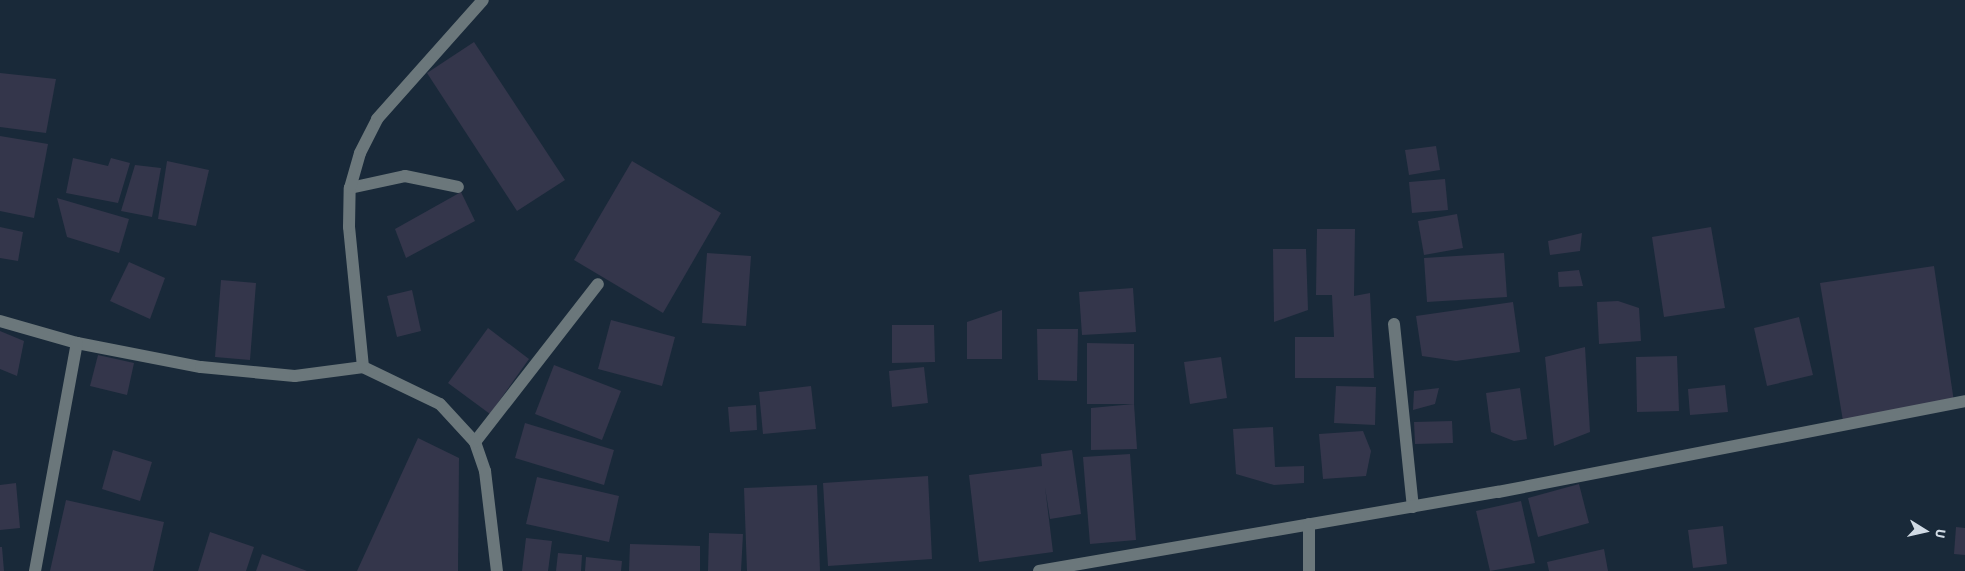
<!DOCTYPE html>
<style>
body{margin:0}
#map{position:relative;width:1965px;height:571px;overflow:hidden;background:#192939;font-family:"Source Sans 3",sans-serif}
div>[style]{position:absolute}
.building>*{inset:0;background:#34364b}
.minor>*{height:12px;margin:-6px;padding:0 6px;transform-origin:6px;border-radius:6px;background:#6b777b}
span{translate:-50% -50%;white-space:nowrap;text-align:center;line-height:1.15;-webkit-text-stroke:5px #192939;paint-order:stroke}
.north{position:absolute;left:1900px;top:506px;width:50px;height:50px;-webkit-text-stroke:4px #192939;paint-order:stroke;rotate:100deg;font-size:14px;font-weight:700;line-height:20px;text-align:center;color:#d1dbe5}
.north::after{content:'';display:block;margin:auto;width:18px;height:22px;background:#d1dbe5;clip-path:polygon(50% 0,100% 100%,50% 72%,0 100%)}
</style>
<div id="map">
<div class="building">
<i style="clip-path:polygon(474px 42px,565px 180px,517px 211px,427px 73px)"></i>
<i style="clip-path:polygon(0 73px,56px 79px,46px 133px,0 127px)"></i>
<i style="clip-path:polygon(0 136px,48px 144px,34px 218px,0 211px)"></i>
<i style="clip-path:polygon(1436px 146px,1440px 170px,1409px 175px,1405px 150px)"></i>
<i style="clip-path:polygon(73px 158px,108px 166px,111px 158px,130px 163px,118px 203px,66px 193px)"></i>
<i style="clip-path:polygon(167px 161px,209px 170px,196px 226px,158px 219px)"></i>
<i style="clip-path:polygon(632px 161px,721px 213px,663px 313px,574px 260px)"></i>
<i style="clip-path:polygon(135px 165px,161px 168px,152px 217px,121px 211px)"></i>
<i style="clip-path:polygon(1445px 179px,1448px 210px,1412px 213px,1409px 182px)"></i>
<i style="clip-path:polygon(461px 192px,475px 221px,406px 258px,395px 229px)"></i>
<i style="clip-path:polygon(57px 198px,129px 219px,119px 253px,67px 237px)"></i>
<i style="clip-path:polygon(1457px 214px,1463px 248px,1424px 255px,1418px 221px)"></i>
<i style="clip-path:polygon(0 227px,23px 232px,18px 261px,0 258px)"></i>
<i style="clip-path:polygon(1711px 227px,1725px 308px,1664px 317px,1652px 237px)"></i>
<i style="clip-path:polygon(1317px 229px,1355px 229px,1354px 296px,1370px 293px,1374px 378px,1295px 378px,1295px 337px,1334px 337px,1332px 295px,1316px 295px)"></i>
<i style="clip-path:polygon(1582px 233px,1580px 251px,1550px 255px,1548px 241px)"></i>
<i style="clip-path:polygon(1273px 249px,1306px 249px,1308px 310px,1274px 322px)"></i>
<i style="clip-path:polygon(707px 253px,751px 256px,746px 326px,702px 323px)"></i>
<i style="clip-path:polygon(1504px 253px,1507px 297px,1427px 302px,1424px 258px)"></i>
<i style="clip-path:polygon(129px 262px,165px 278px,150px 319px,110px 301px)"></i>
<i style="clip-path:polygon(1934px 266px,1954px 402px,1843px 421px,1820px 283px)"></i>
<i style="clip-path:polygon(1579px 270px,1583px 286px,1559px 287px,1558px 272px)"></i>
<i style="clip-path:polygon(221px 280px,256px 283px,250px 360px,215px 357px)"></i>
<i style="clip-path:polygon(1133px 288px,1136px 332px,1082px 335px,1079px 292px)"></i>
<i style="clip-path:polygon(412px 290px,421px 331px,397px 337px,387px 296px)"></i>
<i style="clip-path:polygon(1618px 301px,1639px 308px,1641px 341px,1599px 344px,1597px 302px)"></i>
<i style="clip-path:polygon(1513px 302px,1520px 352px,1456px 361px,1422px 356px,1416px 316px)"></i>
<i style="clip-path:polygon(1002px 310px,1002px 359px,967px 359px,967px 322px)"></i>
<i style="clip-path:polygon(1799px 317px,1813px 375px,1767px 386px,1754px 328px)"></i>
<i style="clip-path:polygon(611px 320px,675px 337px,662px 386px,598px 369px)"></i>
<i style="clip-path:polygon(892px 325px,934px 325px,935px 362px,892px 363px)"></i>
<i style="clip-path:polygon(488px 328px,529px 359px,490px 414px,448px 383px)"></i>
<i style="clip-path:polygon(1037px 329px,1078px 329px,1077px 381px,1038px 380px)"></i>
<i style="clip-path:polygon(0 331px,24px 341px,17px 376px,0 369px)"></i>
<i style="clip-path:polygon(1087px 343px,1134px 344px,1134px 404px,1087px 404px)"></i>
<i style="clip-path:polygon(1585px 347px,1590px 432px,1554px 446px,1545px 357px)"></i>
<i style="clip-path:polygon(98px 355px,134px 363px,127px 395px,90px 386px)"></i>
<i style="clip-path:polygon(1677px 356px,1679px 411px,1637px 412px,1636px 357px)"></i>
<i style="clip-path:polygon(1221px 357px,1227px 398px,1190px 404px,1184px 362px)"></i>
<i style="clip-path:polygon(554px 365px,621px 391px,602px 440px,535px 414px)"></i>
<i style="clip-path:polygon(924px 367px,928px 403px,892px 407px,889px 371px)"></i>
<i style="clip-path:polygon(1725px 385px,1728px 412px,1690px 415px,1688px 389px)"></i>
<i style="clip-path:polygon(811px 386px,816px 429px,763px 434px,759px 392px)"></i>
<i style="clip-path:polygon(1336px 386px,1376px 387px,1375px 425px,1334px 423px)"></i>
<i style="clip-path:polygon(1439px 388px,1435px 404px,1413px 410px,1414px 391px)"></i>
<i style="clip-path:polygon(1520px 388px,1527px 439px,1514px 441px,1491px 432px,1486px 393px)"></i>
<i style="clip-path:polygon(1134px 404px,1137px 449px,1091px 450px,1091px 408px)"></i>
<i style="clip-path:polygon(756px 405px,757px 430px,730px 432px,728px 407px)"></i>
<i style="clip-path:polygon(1452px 421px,1453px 443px,1415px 444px,1414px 422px)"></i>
<i style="clip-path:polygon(525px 423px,614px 450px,604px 485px,515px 458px)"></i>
<i style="clip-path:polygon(1273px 427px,1275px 467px,1304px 466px,1304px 483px,1274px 485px,1236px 474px,1233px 429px)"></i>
<i style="clip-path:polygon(1363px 431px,1371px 451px,1366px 476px,1323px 479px,1319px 434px)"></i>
<i style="clip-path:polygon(418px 438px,459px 458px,458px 571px,357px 571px)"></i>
<i style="clip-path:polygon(113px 450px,152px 462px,140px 501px,102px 489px)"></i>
<i style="clip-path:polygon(1072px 450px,1081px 514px,1050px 519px,1045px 487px,1053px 552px,979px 562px,969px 475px,1042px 466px,1041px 454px)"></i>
<i style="clip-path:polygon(1130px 454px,1136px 540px,1090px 544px,1083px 457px)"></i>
<i style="clip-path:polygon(928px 476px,932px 559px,828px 566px,823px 483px)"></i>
<i style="clip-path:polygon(537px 477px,619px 496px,609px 542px,526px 524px)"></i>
<i style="clip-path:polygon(16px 483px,20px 528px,0 530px,0 485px)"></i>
<i style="clip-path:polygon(1579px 484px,1589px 523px,1538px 537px,1528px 498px)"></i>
<i style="clip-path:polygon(817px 485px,820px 571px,747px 571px,744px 488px)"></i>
<i style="clip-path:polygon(66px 500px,164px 522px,153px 571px,50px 571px)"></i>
<i style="clip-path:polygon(1521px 501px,1535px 563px,1490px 571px,1476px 511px)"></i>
<i style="clip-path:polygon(1723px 526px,1727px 564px,1693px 568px,1688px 530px)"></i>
<i style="clip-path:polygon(1956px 527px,1965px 528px,1965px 555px,1954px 554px)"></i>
<i style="clip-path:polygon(210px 532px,254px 547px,246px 571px,198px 571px)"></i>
<i style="clip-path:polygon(709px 533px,743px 534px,741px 571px,708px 571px)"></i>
<i style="clip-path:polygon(526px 538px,552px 541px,548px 571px,522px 571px)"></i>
<i style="clip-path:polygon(630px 544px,700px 546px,700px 571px,629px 571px)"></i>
<i style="clip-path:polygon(0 547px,2px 547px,4px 571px,0 571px)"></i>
<i style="clip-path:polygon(1604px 549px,1608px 571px,1549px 571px,1547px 562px)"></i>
<i style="clip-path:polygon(558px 553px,582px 555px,581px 571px,556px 571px)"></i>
<i style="clip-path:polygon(262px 554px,307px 571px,256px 571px)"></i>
<i style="clip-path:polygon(586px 557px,622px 561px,621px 571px,585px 571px)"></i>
</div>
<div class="minor">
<i style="left:350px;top:188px;width:56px;rotate:-12.3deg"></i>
<i style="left:405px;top:176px;width:54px;rotate:11.7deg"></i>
<i style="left:0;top:321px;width:80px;rotate:15.9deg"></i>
<i style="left:77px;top:343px;width:126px;rotate:11deg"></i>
<i style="left:201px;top:367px;width:94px;rotate:5.5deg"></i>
<i style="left:295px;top:376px;width:69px;rotate:-7.5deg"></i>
<i style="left:363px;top:367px;width:85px;rotate:25.7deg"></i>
<i style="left:440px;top:404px;width:52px;rotate:47.4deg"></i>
<i style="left:475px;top:442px;width:31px;rotate:71deg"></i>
<i style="left:485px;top:471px;width:101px;rotate:83.2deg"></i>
<i style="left:1394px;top:324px;width:184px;rotate:84.1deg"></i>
<i style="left:363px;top:367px;width:141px;rotate:-95.7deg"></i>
<i style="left:349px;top:227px;width:39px;rotate:-89deg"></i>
<i style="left:350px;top:188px;width:36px;rotate:-74deg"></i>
<i style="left:360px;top:153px;width:38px;rotate:-63deg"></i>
<i style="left:377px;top:119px;width:159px;rotate:-48.3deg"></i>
<i style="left:475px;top:442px;width:200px;rotate:-52.1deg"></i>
<i style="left:35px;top:571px;width:232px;rotate:-79.6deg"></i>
<i style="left:1039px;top:571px;width:466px;rotate:-9.8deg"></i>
<i style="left:1498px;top:492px;width:476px;rotate:-11deg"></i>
<i style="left:1309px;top:571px;width:47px;rotate:-90deg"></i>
</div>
<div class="north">U</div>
</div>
